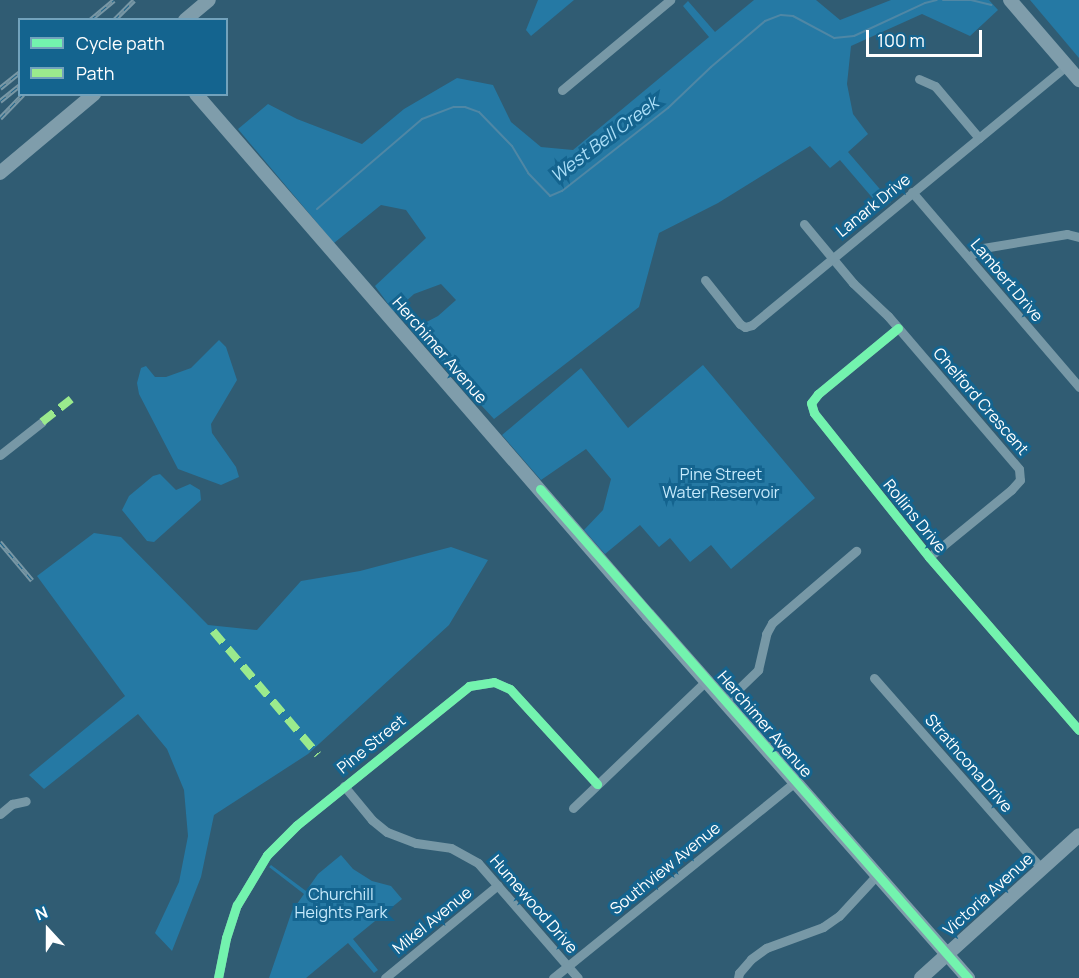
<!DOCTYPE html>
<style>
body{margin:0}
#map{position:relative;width:1079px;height:978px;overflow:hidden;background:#305c73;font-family:Manrope,sans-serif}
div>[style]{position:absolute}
.green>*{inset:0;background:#2579a4}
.stream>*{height:2px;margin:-1px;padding:0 1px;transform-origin:1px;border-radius:1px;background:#4f87a5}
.street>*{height:9px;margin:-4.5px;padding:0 4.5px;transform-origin:4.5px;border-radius:4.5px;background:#7798a6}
.secondary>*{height:14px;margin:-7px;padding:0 7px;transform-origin:7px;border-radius:7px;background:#7f9dab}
.rail>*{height:4.5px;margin-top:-2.25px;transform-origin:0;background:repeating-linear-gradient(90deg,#14648f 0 7px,#7998a6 0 14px);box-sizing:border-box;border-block:2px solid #7998a6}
.quiet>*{height:8px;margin-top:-4px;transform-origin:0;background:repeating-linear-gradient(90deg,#9bea8d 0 15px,transparent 0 23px)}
.cycleway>*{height:9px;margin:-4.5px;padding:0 4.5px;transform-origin:4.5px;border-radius:4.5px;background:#73f3ae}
span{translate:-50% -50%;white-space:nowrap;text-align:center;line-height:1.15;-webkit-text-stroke:6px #14648f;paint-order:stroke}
.street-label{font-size:16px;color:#fff}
.park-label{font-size:16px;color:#c6eafc}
.water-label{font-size:18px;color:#abdff8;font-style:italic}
.legend{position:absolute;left:18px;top:18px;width:210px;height:78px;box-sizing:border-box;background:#14648f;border:2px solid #72a2bc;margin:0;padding:8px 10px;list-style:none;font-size:18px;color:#fff}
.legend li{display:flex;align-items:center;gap:12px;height:30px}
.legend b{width:30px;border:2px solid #72a2bc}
.north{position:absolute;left:18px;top:900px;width:60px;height:60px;-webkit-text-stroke:4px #14648f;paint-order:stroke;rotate:339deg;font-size:16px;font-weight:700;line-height:24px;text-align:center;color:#fff}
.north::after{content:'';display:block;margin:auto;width:21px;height:27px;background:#fff;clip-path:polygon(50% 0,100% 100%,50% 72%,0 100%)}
.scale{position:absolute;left:866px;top:30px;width:116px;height:27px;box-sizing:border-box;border:3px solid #fff;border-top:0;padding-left:8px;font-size:18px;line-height:21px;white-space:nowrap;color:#fff;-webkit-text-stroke:4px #14648f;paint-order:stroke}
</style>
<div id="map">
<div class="green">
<i style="clip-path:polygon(538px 0,574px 0,531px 36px,526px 30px)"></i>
<i style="clip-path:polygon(754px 0,816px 0,840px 20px,891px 0,989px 0,998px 10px,970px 36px,922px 14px,851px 46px,847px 84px,853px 114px,868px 134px,848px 152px,891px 202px,882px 209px,840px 160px,830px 168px,810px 146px,718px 203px,659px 233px,639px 307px,494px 419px,411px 330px,438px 316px,456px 300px,441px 284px,414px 294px,394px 312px,375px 286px,426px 238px,406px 210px,381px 205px,334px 243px,238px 129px,268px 104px,297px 119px,362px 144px,404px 109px,457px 78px,493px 85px,511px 122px,541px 147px,573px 150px,709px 37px,683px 6px,688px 1px,715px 32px)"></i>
<i style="clip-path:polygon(1030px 0,1079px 0,1079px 58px)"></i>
<i style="clip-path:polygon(219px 340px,226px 347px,237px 380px,211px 424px,212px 433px,236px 467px,239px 477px,221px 485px,178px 469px,139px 394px,137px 383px,141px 368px,146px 366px,155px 377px,166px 377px,191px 368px)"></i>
<i style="clip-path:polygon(703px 365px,815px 498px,731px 569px,711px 545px,690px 562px,670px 538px,659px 547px,640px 525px,605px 554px,584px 530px,603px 510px,611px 479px,586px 449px,541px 480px,502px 435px,581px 368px,628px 428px)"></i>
<i style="clip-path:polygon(160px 474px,176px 490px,190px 484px,200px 490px,201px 500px,154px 542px,147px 541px,122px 510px,129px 496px,153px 476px)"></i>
<i style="clip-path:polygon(94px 533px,121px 537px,208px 625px,257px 630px,301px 581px,360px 571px,451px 547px,488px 560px,449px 625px,308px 754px,214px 815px,201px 877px,172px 951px,155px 933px,179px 882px,188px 836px,184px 790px,167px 749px,138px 714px,44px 789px,29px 775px,125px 696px,37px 576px)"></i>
<i style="clip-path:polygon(341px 855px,353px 869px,372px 881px,391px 886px,402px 899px,353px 939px,378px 970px,374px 973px,348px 943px,306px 978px,269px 978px,292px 911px,304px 894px,269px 867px,271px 865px,306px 891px,318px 874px)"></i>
</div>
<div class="stream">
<i style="left:943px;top:0;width:28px"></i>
<i style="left:971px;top:0;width:21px;rotate:14deg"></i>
<i style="left:317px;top:209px;width:138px;rotate:-40.6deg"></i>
<i style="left:422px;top:119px;width:34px;rotate:-21deg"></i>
<i style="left:454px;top:107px;width:11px"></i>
<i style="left:465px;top:107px;width:15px;rotate:20deg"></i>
<i style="left:479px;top:112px;width:47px;rotate:45.9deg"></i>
<i style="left:512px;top:146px;width:31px;rotate:59deg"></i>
<i style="left:528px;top:173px;width:32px;rotate:46deg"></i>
<i style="left:550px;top:196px;width:13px;rotate:-23deg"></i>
<i style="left:562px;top:191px;width:135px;rotate:-38.1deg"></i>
<i style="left:668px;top:108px;width:59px;rotate:-43.6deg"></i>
<i style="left:711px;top:67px;width:71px;rotate:-40.4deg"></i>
<i style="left:765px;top:21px;width:17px;rotate:-21deg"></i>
<i style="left:781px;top:15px;width:12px;rotate:5deg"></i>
<i style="left:793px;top:16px;width:47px;rotate:28.2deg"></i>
<i style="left:834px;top:38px;width:20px;rotate:-6deg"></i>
<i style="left:854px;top:36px;width:78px;rotate:-24.9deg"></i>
<i style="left:925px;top:3px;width:12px;rotate:-14deg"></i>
</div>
<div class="street">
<i style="left:919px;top:79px;width:17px;rotate:24deg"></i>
<i style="left:935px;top:86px;width:68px;rotate:49.8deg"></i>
<i style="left:562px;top:90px;width:141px;rotate:-39.8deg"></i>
<i style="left:912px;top:192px;width:257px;rotate:49.4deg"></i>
<i style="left:804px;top:224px;width:77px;rotate:50.3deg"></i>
<i style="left:853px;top:283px;width:48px;rotate:43.3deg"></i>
<i style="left:888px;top:316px;width:201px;rotate:49.4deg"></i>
<i style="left:1019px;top:469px;width:11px;rotate:85deg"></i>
<i style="left:1020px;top:480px;width:13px;rotate:132deg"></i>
<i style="left:1011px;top:490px;width:106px;rotate:140.7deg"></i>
<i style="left:968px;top:257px;width:17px;rotate:-31deg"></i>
<i style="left:983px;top:248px;width:85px;rotate:-9.5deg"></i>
<i style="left:1067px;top:234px;width:12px;rotate:14deg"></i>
<i style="left:705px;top:280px;width:56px;rotate:51.5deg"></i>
<i style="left:740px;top:324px;width:6px;rotate:31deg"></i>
<i style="left:745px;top:327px;width:7px;rotate:-16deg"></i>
<i style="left:752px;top:325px;width:407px;rotate:-39.5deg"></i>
<i style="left:898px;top:328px;width:104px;rotate:140.5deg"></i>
<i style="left:818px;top:394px;width:11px;rotate:128deg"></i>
<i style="left:811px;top:403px;width:10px;rotate:73deg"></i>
<i style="left:814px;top:413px;width:184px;rotate:51.4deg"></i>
<i style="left:929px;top:557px;width:229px;rotate:49.1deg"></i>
<i style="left:0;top:455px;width:53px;rotate:-38.2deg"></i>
<i style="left:874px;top:678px;width:253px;rotate:48.7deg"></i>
<i style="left:726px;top:701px;width:45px;rotate:-44.1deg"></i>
<i style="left:758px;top:670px;width:37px;rotate:-77deg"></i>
<i style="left:766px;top:634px;width:13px;rotate:-61deg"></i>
<i style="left:772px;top:623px;width:111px;rotate:-40.6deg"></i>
<i style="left:344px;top:786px;width:44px;rotate:50.5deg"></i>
<i style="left:372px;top:820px;width:19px;rotate:39deg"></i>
<i style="left:387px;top:832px;width:31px;rotate:21deg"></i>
<i style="left:416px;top:843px;width:35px;rotate:8deg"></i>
<i style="left:451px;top:848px;width:31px;rotate:29deg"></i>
<i style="left:478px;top:863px;width:152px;rotate:49deg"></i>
<i style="left:573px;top:808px;width:185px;rotate:-43.7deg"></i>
<i style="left:0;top:814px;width:16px;rotate:-40deg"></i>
<i style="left:12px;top:804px;width:14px;rotate:-12deg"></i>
<i style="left:218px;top:978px;width:41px;rotate:-78.7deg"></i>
<i style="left:226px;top:938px;width:35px;rotate:-72deg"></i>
<i style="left:237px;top:905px;width:58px;rotate:-59deg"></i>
<i style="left:267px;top:855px;width:42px;rotate:-45deg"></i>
<i style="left:297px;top:825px;width:221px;rotate:-38.9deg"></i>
<i style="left:469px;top:686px;width:25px;rotate:-9deg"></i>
<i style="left:494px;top:682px;width:17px;rotate:24deg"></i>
<i style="left:510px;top:689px;width:129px;rotate:47.5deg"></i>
<i style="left:385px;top:978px;width:146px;rotate:-39.5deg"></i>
<i style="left:553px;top:978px;width:311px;rotate:-39deg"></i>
<i style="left:738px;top:978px;width:5px;rotate:-79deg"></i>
<i style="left:739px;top:973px;width:18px;rotate:-49deg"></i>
<i style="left:751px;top:959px;width:19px;rotate:-36deg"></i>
<i style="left:766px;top:948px;width:61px;rotate:-20.2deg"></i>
<i style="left:823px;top:927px;width:19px;rotate:-35deg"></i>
<i style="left:839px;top:916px;width:56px;rotate:-47.2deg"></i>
</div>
<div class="secondary">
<i style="left:1010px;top:0;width:106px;rotate:49.2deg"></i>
<i style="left:185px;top:20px;width:31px;rotate:-40deg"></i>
<i style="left:196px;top:94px;width:690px;rotate:49.06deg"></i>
<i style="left:648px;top:615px;width:484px;rotate:48.6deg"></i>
<i style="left:0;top:173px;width:123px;rotate:-40deg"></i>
<i style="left:921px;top:978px;width:213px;rotate:-42.1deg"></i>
</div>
<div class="rail">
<i style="left:90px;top:20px;width:31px;rotate:-40deg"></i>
<i style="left:114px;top:20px;width:28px;rotate:-45deg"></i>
<i style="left:0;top:88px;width:26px;rotate:-39deg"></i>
<i style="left:0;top:101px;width:26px;rotate:-39deg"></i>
<i style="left:0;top:118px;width:33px;rotate:-46deg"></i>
<i style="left:0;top:542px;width:50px;rotate:49.9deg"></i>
</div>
<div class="quiet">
<i style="left:42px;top:422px;width:37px;rotate:-38deg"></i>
<i style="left:213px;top:631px;width:162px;rotate:49.7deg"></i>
</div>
<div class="cycleway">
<i style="left:898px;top:328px;width:104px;rotate:140.5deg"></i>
<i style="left:818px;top:394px;width:11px;rotate:128deg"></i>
<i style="left:811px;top:403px;width:10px;rotate:73deg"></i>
<i style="left:814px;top:413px;width:184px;rotate:51.4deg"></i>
<i style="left:929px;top:557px;width:229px;rotate:49.1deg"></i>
<i style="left:540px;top:489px;width:650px;rotate:48.81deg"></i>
<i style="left:218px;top:978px;width:41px;rotate:-78.7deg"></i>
<i style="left:226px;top:938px;width:35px;rotate:-72deg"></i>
<i style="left:237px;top:905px;width:58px;rotate:-59deg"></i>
<i style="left:267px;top:855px;width:42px;rotate:-45deg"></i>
<i style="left:297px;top:825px;width:221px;rotate:-38.9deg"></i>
<i style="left:469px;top:686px;width:25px;rotate:-9deg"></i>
<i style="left:494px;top:682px;width:17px;rotate:24deg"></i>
<i style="left:510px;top:689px;width:129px;rotate:47.5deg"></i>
</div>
<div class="street-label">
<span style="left:873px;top:205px;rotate:-39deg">Lanark Drive</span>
<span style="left:1007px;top:280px;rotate:50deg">Lambert Drive</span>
<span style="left:440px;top:350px;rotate:49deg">Herchimer Avenue</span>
<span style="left:981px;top:401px;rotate:49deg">Chelford Crescent</span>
<span style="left:915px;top:516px;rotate:51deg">Rollins Drive</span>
<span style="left:765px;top:724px;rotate:49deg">Herchimer Avenue</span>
<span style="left:371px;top:744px;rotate:-39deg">Pine Street</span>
<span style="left:969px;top:763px;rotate:49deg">Strathcona Drive</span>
<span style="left:665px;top:868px;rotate:-39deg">Southview Avenue</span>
<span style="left:988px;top:894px;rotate:-42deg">Victoria Avenue</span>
<span style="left:534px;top:904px;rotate:49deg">Humewood Drive</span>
<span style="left:432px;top:920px;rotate:-39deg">Mikel Avenue</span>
</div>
<div class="park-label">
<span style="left:721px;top:483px">Pine Street<br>Water Reservoir</span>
<span style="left:341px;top:903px">Churchill<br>Heights Park</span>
</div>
<div class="water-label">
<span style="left:604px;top:139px;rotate:-37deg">West Bell Creek</span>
</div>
<ul class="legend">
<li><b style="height:8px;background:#73f3ae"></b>Cycle path</li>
<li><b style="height:8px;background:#9bea8d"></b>Path</li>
</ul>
<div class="north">N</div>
<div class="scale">100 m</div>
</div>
